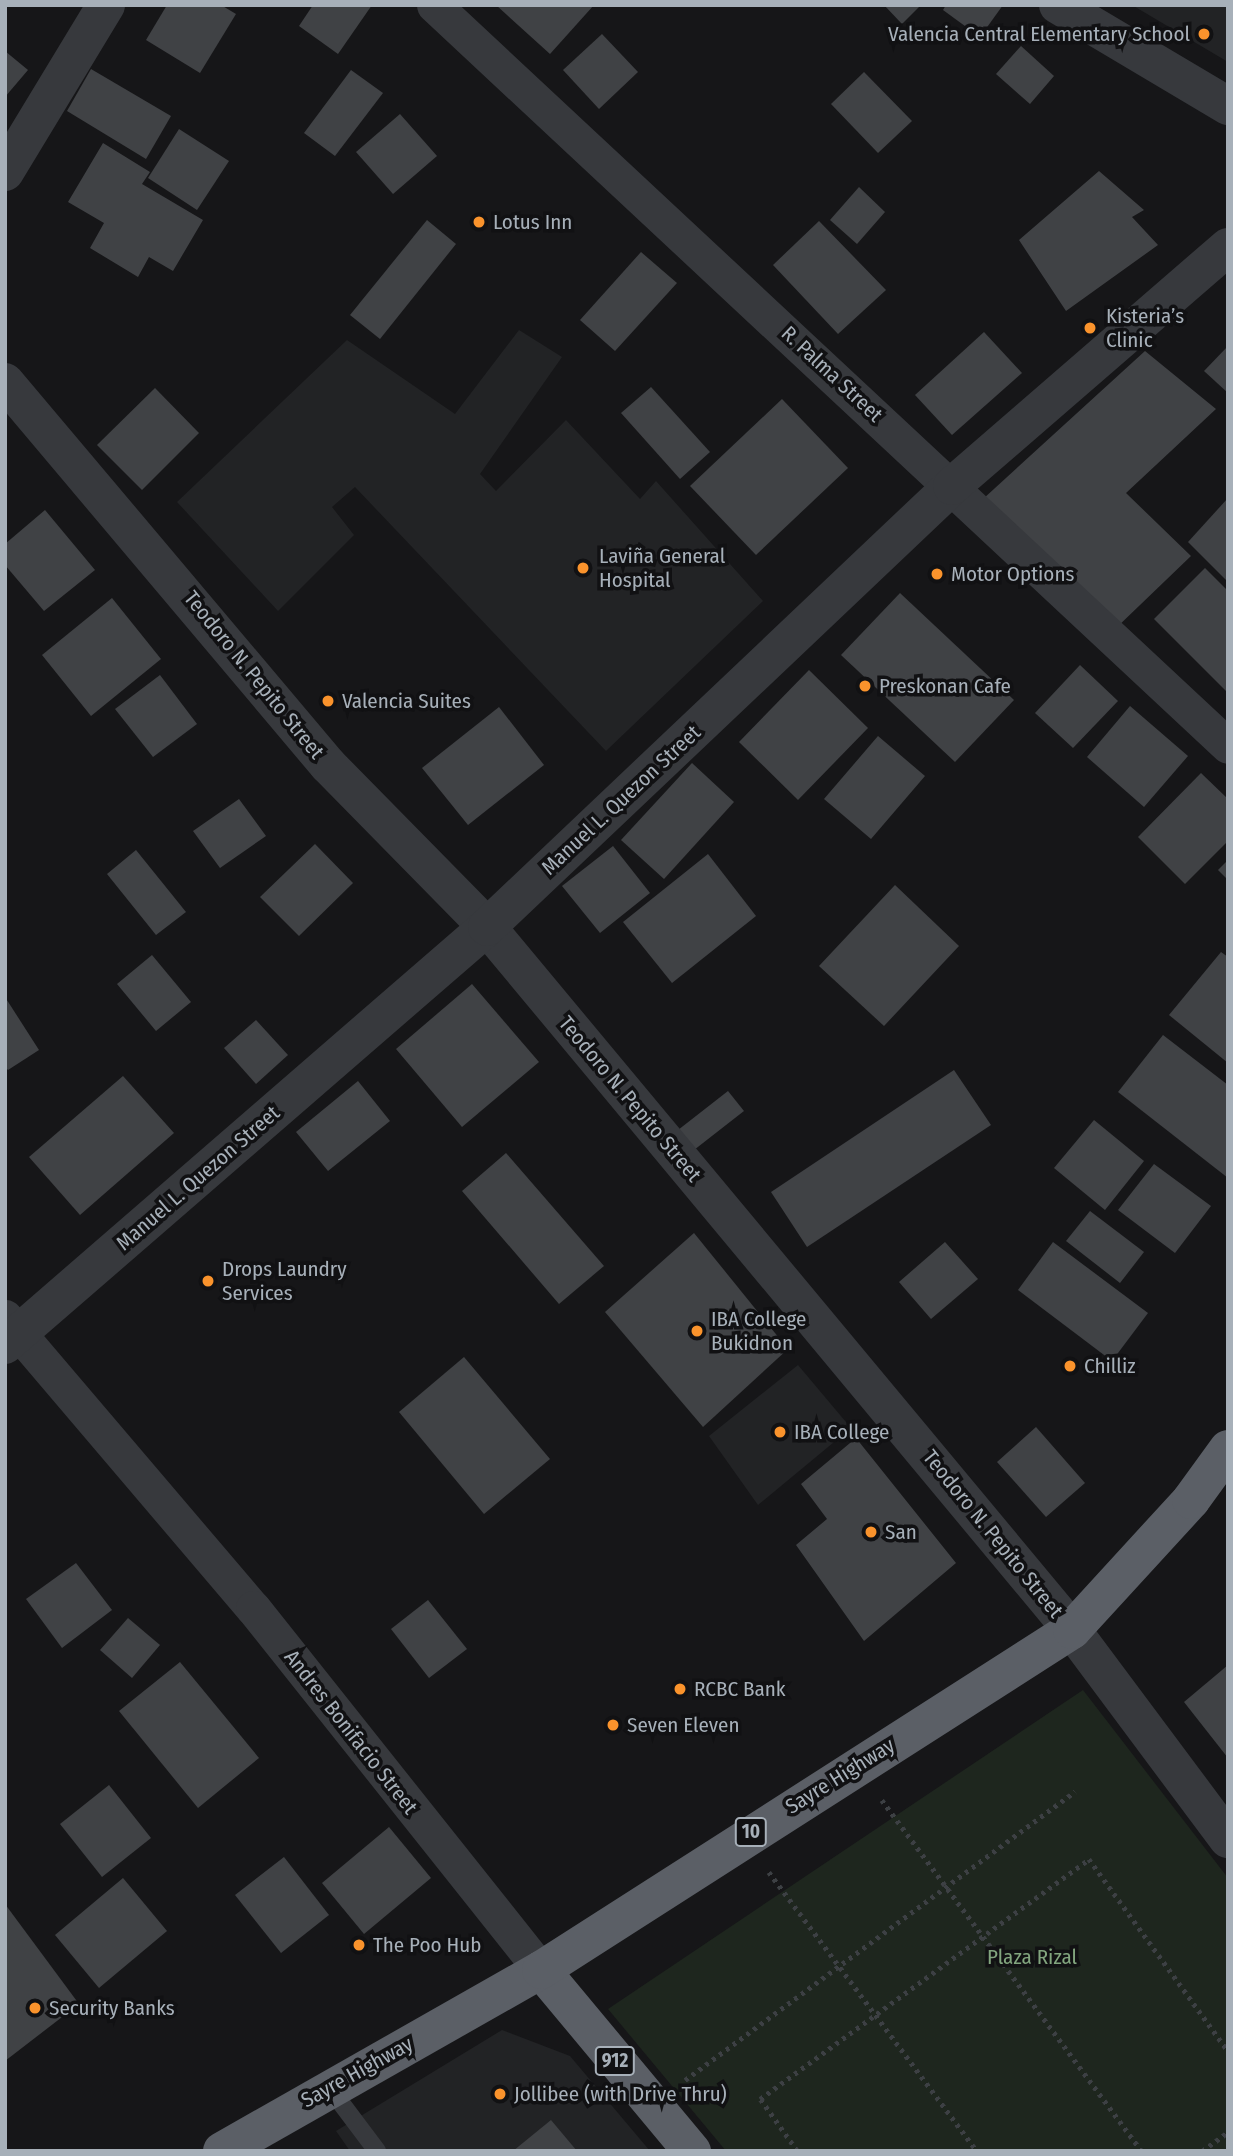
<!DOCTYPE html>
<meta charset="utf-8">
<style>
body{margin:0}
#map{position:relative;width:1233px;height:2156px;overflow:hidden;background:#161618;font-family:"Fira Sans Condensed",sans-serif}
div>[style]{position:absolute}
.built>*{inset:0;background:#222325}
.green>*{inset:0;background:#1e261e}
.building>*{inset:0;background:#404245}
.path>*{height:4.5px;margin-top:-2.25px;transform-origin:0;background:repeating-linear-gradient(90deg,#3d4044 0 3.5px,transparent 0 8.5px)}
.service>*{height:18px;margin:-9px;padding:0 9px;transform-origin:9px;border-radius:9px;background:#37393d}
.minor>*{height:35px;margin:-17.5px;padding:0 17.5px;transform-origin:17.5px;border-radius:17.5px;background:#37393d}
.tertiary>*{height:38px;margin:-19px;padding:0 19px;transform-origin:19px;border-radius:19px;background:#37393d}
.trunk>*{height:38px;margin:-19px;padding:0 19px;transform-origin:19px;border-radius:19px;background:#5b5f66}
.dots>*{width:19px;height:19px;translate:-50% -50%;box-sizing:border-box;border:4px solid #111113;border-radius:50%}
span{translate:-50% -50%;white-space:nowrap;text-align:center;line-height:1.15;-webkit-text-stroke:7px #111113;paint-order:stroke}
.shield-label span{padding:2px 5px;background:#111113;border:2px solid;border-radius:5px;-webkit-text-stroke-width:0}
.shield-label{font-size:19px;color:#a7b0b9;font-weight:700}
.poi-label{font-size:21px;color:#a7b0b9}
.right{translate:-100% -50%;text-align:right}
.left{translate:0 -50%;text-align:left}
.street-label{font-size:21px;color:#a7b0b9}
.park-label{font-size:21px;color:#82a57e}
.frame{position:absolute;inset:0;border:7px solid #a7b0b9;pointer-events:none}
</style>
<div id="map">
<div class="built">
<i style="clip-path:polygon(1132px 5px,1228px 5px,1228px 62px)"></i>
<i style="clip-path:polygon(519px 330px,562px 357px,480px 474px,496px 491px,566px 420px,640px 499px,656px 481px,763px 601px,606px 751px,355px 487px,332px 507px,354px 535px,278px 611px,177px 502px,347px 340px,455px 414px)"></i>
<i style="clip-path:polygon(798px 1365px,851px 1428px,758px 1505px,709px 1436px)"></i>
<i style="clip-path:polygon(502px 2030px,570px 2056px,650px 2151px,350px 2151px,336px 2131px)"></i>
</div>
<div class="green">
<i style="clip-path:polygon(1083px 1690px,1228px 1878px,1228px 2151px,726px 2151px,608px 2009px)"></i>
</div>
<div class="building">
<i style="clip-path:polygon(167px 5px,221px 5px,236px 14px,200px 73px,146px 40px)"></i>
<i style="clip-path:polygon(313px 5px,372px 5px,338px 54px,299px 26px)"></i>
<i style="clip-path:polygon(496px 5px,594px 5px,550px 54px)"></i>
<i style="clip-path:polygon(884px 5px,921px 5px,902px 24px)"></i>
<i style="clip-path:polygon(946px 5px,1003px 5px,980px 37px,943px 10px)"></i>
<i style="clip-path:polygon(602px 34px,638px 72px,599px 109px,563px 70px)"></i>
<i style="clip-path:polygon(1021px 46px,1054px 76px,1030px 104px,996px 74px)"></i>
<i style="clip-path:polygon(5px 51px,28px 70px,5px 97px)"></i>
<i style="clip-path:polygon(91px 69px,171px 116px,146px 159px,67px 111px)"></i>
<i style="clip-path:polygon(351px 70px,383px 93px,335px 156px,304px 133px)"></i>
<i style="clip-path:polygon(864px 72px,912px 121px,878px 153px,831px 104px)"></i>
<i style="clip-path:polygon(400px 114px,437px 156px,393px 194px,356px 152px)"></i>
<i style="clip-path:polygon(179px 129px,229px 161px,197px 210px,148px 178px)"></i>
<i style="clip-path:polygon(103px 143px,150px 172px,142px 184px,203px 220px,173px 271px,149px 257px,138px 277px,90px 248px,104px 223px,68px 202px)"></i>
<i style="clip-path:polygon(1099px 171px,1144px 210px,1132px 217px,1158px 245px,1066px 311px,1019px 240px)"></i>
<i style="clip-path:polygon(859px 187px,885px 212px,857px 244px,830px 220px)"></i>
<i style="clip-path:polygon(427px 220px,456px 244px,380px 339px,350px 315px)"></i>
<i style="clip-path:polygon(819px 221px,886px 290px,838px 334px,773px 265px)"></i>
<i style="clip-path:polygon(641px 252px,677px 283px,615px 351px,580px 320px)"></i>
<i style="clip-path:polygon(984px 332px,1022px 373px,952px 435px,915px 395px)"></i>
<i style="clip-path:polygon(1228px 346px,1228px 393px,1204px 371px)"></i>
<i style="clip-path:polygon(1145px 351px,1216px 409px,1126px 493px,1191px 556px,1114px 630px,983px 499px)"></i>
<i style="clip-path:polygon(651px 387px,710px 452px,680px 479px,621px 413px)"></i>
<i style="clip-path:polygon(155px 388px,199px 433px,142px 490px,97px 445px)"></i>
<i style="clip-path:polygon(782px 399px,848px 468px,756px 555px,690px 486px)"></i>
<i style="clip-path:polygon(1228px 498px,1228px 582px,1188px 542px)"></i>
<i style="clip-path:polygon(45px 510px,95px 570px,44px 611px,5px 565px,5px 544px)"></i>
<i style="clip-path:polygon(1205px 568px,1228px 591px,1228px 693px,1154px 619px)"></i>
<i style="clip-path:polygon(900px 593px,1014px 700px,955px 762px,841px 655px)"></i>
<i style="clip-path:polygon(112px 598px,161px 659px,91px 716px,42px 655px)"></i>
<i style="clip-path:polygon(1080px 665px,1118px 701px,1073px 748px,1035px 713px)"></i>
<i style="clip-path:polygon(809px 670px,868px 728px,798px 800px,739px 742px)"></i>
<i style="clip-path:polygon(160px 675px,197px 724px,153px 757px,115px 709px)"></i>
<i style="clip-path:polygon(1130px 706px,1188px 756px,1144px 807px,1087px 757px)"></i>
<i style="clip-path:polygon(499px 707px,544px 765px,468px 825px,422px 768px)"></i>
<i style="clip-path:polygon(878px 736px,925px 776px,871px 839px,824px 799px)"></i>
<i style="clip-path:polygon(692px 763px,734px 802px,664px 879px,621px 840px)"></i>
<i style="clip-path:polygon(1201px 773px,1228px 799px,1228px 841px,1185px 884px,1138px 837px)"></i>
<i style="clip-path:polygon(239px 799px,266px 836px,220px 868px,193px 831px)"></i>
<i style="clip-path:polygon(315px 844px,353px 883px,299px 936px,260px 897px)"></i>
<i style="clip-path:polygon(613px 846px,650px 893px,600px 933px,562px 886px)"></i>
<i style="clip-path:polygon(136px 850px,186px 912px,156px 935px,107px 874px)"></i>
<i style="clip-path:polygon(708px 854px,756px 916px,672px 983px,623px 922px)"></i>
<i style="clip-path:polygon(1228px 860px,1228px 880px,1218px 870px)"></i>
<i style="clip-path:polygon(895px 885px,959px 946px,884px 1026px,819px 966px)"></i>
<i style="clip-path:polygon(1221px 952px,1228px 957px,1228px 1063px,1169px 1015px)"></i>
<i style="clip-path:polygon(152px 955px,191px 1002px,156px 1031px,117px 984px)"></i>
<i style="clip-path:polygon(472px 984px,539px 1062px,462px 1127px,396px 1049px)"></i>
<i style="clip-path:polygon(5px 997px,39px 1050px,8px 1070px,5px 1067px)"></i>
<i style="clip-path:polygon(256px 1020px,288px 1055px,256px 1084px,224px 1048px)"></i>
<i style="clip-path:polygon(1163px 1035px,1228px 1085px,1228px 1178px,1118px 1092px)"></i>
<i style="clip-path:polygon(954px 1070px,991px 1125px,807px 1247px,771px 1192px)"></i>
<i style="clip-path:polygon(123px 1076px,174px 1133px,80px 1215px,29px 1157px)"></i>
<i style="clip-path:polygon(358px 1081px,390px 1121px,328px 1171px,296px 1132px)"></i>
<i style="clip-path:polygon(728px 1091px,744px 1111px,694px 1150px,678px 1130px)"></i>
<i style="clip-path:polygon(1094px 1120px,1144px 1161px,1105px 1210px,1054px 1168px)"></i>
<i style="clip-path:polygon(506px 1153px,604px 1266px,559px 1304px,462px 1191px)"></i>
<i style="clip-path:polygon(1154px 1164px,1211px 1206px,1175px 1253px,1118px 1210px)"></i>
<i style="clip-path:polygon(1090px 1211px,1144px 1252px,1120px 1283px,1066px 1241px)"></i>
<i style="clip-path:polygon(694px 1233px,788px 1349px,703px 1427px,605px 1312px)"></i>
<i style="clip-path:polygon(945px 1242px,978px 1279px,931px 1319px,899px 1282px)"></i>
<i style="clip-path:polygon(1053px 1242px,1148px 1313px,1112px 1361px,1018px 1290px)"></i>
<i style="clip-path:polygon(464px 1357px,550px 1459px,484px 1514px,399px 1412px)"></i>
<i style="clip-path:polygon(1036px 1427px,1085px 1483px,1046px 1517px,997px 1462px)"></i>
<i style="clip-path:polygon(856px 1438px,956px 1563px,864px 1641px,796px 1545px,827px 1519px,801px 1484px)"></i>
<i style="clip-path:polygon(76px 1563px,112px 1610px,62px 1648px,26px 1599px)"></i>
<i style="clip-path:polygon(428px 1600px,467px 1649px,429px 1678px,391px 1629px)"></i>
<i style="clip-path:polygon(128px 1618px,160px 1645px,132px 1678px,100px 1650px)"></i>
<i style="clip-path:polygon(180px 1662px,259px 1758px,198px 1808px,119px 1711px)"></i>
<i style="clip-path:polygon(1228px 1665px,1228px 1758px,1184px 1702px)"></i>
<i style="clip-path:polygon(109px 1785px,151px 1838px,102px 1877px,60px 1824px)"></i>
<i style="clip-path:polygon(389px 1827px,431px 1878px,364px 1934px,322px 1883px)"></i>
<i style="clip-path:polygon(284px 1857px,329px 1915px,281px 1953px,235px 1895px)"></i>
<i style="clip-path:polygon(123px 1878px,167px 1931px,99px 1988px,55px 1935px)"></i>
<i style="clip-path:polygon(5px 1904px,79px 2004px,5px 2061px)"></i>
<i style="clip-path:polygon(551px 2120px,577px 2151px,513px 2151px)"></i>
</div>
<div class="path">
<i style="left:882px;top:1800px;width:437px;rotate:53.5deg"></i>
<i style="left:769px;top:1872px;width:348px;rotate:53.3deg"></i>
<i style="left:685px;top:2080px;width:485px;rotate:-36.5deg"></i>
<i style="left:797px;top:2151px;width:64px;rotate:-125.4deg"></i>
<i style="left:760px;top:2099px;width:407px;rotate:-36.1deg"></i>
<i style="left:1089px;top:1859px;width:237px;rotate:54.1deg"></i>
<i style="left:1202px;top:2151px;width:32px;rotate:-36deg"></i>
</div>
<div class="service">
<i style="left:329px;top:2087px;width:80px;rotate:53.1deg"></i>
</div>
<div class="minor">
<i style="left:434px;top:5px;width:1086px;rotate:43.02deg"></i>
<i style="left:5px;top:1317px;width:382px;rotate:49.6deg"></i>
<i style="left:253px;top:1608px;width:463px;rotate:51.5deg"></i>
</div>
<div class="tertiary">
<i style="left:1058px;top:5px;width:198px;rotate:30.7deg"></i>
<i style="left:5px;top:172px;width:195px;rotate:-58.8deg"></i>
<i style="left:5px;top:382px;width:501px;rotate:49.86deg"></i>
<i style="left:328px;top:765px;width:227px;rotate:45.5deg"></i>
<i style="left:487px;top:927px;width:915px;rotate:50.23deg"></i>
<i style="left:1072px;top:1630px;width:261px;rotate:53.3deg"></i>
<i style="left:5px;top:1345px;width:638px;rotate:-40.93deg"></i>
<i style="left:487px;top:927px;width:641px;rotate:-43.48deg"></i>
<i style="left:952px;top:486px;width:365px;rotate:-40.9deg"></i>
</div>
<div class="trunk">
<i style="left:541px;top:1970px;width:236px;rotate:50.2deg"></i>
<i style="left:222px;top:2151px;width:367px;rotate:-29.6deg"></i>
<i style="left:541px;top:1970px;width:631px;rotate:-32.63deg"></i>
<i style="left:1072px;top:1630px;width:176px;rotate:-47.5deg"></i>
<i style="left:1191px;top:1500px;width:63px;rotate:-54deg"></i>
</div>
<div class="dots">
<i style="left:1204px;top:34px;background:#fa932c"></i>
<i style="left:479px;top:222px;background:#fa932c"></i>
<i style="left:1090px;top:328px;background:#fa932c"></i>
<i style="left:583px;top:568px;background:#fa932c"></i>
<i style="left:937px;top:574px;background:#fa932c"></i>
<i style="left:865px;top:686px;background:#fa932c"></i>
<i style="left:328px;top:701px;background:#fa932c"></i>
<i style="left:208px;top:1281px;background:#fa932c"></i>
<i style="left:697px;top:1331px;background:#fa932c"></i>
<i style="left:1070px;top:1366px;background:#fa932c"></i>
<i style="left:780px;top:1432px;background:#fa932c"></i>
<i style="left:871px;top:1532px;background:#fa932c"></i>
<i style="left:680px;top:1689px;background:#fa932c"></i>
<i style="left:613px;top:1725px;background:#fa932c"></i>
<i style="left:359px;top:1945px;background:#fa932c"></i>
<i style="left:35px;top:2008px;background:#fa932c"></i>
<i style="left:500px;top:2094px;background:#fa932c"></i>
</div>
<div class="shield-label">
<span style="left:751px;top:1832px">10</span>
<span style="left:615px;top:2061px">912</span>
</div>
<div class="poi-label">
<span class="right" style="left:1190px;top:34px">Valencia Central Elementary School</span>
<span class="left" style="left:493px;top:222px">Lotus Inn</span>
<span class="left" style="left:1106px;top:328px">Kisteria’s<br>Clinic</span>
<span class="left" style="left:599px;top:568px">Laviña General<br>Hospital</span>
<span class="left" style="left:951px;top:574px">Motor Options</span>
<span class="left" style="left:879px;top:686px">Preskonan Cafe</span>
<span class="left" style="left:342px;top:701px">Valencia Suites</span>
<span class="left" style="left:222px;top:1281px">Drops Laundry<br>Services</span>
<span class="left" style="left:711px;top:1331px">IBA College<br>Bukidnon</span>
<span class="left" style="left:1084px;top:1366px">Chilliz</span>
<span class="left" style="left:794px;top:1432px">IBA College</span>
<span class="left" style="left:885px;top:1532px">San</span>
<span class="left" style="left:694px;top:1689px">RCBC Bank</span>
<span class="left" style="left:627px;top:1725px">Seven Eleven</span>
<span class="left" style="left:373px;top:1945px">The Poo Hub</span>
<span class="left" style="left:49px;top:2008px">Security Banks</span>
<span class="left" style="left:514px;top:2094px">Jollibee (with Drive Thru)</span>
</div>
<div class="street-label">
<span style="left:832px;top:374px;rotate:43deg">R. Palma Street</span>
<span style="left:254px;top:675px;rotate:51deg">Teodoro N. Pepito Street</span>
<span style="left:621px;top:800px;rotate:-43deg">Manuel L. Quezon Street</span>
<span style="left:630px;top:1099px;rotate:50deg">Teodoro N. Pepito Street</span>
<span style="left:198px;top:1178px;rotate:-41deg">Manuel L. Quezon Street</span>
<span style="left:993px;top:1534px;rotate:51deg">Teodoro N. Pepito Street</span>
<span style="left:351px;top:1732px;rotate:52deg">Andres Bonifacio Street</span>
<span style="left:840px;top:1776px;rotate:-32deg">Sayre Highway</span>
<span style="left:357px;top:2072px;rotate:-29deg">Sayre Highway</span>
</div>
<div class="park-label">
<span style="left:1032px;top:1957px">Plaza Rizal</span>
</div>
<div class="frame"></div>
</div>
